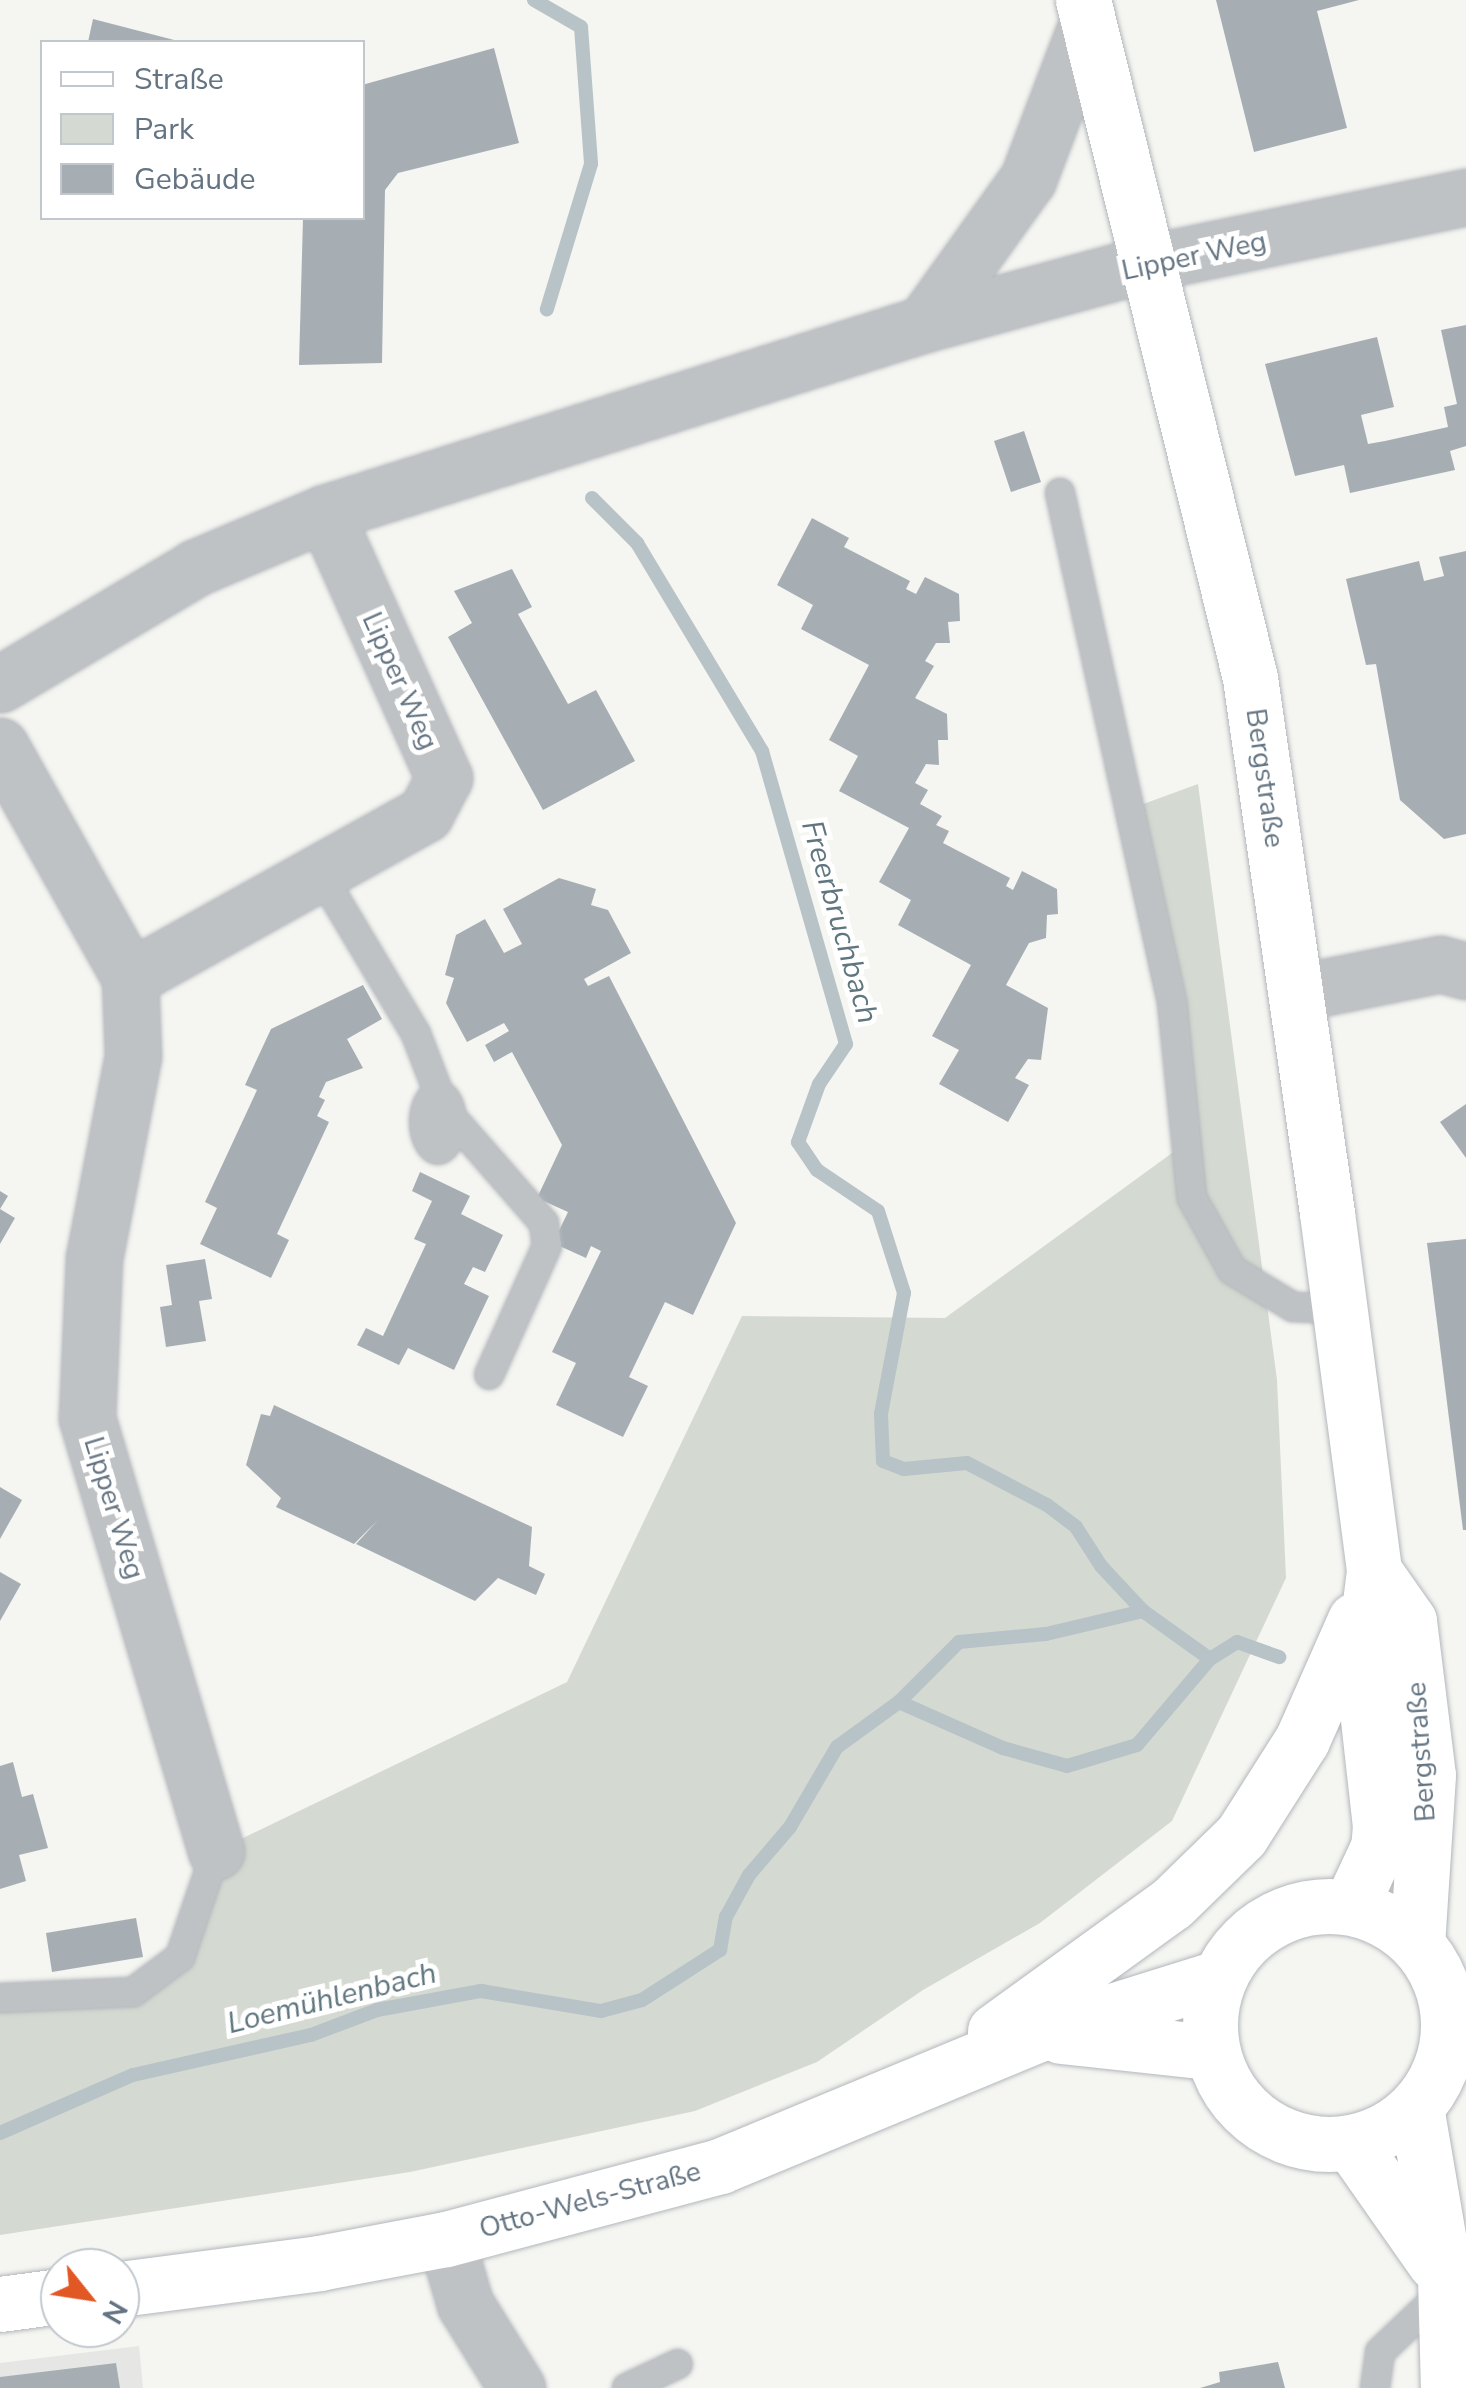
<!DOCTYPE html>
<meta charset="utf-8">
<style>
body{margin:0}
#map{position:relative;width:1466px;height:2388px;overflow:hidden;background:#f5f5f1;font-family:"Nunito Sans",sans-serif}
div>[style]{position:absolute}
.built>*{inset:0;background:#e6e7e5}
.green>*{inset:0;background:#d4dad1}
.stream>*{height:14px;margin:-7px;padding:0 7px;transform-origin:7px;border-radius:7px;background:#b8c3c8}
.building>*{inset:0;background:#a6aeb4}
.roads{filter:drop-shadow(0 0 2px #b2b7bc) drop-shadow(0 0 2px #b2b7bc)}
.service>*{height:28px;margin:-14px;padding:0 14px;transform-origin:14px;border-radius:14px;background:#bec2c5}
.service>.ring{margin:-14px;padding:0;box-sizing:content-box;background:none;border:28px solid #bec2c5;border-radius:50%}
.minor>*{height:55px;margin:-27.5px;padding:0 27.5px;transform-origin:27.5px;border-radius:27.5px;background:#bec2c5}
.tertiary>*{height:55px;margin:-27.5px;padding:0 27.5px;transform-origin:27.5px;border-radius:27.5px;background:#bec2c5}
.secondary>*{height:55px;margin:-27.5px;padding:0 27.5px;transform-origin:27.5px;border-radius:27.5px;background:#fff}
.secondary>.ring{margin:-27.5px;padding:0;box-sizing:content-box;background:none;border:55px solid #fff;border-radius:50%}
span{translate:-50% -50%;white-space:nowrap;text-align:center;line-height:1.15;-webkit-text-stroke:10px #fff;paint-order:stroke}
.street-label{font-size:28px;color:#647482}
.water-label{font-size:30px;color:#60767f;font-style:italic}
.legend{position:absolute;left:40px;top:40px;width:325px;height:180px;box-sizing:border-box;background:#fff;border:2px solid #c1c7cd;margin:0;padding:12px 18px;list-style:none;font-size:30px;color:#647482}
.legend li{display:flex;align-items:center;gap:20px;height:50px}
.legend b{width:50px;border:2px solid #c1c7cd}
.north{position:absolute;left:40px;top:2248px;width:100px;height:100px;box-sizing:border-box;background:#fff;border:2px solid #c1c7cd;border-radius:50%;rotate:120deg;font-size:28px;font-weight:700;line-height:40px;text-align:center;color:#647482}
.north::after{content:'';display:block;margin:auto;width:35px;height:45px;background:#e15825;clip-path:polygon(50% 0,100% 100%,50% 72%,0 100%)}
</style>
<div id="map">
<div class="built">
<i style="clip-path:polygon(139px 2346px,143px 2388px,0 2388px,0 2363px)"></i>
</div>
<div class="green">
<i style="clip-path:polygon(1198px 784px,1277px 1380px,1286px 1578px,1172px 1821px,1040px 1923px,923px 1990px,817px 2062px,695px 2111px,410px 2172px,0 2235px,0 1998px,133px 1992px,180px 1957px,216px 1851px,567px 1682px,742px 1316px,945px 1318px,1179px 1148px,1157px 1001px,1116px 814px)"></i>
</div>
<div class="stream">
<i style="left:534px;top:0;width:54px;rotate:29.9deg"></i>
<i style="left:581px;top:27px;width:137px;rotate:85.8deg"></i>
<i style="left:591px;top:164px;width:152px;rotate:106.9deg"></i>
<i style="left:592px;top:498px;width:64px;rotate:45deg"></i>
<i style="left:637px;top:543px;width:243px;rotate:59deg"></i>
<i style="left:762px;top:751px;width:305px;rotate:74deg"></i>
<i style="left:846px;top:1044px;width:48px;rotate:124deg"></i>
<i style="left:819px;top:1084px;width:62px;rotate:109.9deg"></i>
<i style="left:798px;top:1142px;width:34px;rotate:56deg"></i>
<i style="left:817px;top:1170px;width:73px;rotate:33.9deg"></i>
<i style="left:878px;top:1211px;width:86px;rotate:72.4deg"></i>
<i style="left:904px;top:1293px;width:123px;rotate:100.8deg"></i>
<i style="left:881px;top:1414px;width:47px;rotate:87.6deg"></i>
<i style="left:883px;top:1461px;width:22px;rotate:21deg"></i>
<i style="left:904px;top:1469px;width:63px;rotate:-5.4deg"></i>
<i style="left:967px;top:1463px;width:90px;rotate:27.7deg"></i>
<i style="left:1047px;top:1505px;width:36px;rotate:37deg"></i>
<i style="left:1076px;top:1527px;width:46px;rotate:57.3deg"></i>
<i style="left:1101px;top:1566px;width:62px;rotate:47deg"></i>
<i style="left:899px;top:1702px;width:85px;rotate:-45deg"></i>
<i style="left:959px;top:1642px;width:87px;rotate:-5.3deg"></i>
<i style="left:1046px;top:1634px;width:100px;rotate:-13.3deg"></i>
<i style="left:1143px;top:1611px;width:82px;rotate:35.6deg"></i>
<i style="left:0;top:2133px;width:145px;rotate:-23.6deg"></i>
<i style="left:133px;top:2075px;width:182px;rotate:-12.7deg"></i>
<i style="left:311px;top:2035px;width:71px;rotate:-20.7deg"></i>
<i style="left:377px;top:2010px;width:106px;rotate:-10.4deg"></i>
<i style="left:481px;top:1991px;width:122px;rotate:9.5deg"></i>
<i style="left:601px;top:2011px;width:42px;rotate:-15deg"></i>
<i style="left:642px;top:2000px;width:93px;rotate:-32.7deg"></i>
<i style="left:720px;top:1950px;width:34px;rotate:-80deg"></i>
<i style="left:726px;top:1917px;width:48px;rotate:-61.3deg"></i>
<i style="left:749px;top:1875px;width:63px;rotate:-49.5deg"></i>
<i style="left:790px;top:1827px;width:93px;rotate:-59.6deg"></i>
<i style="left:837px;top:1747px;width:77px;rotate:-36deg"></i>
<i style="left:899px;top:1702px;width:114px;rotate:23.9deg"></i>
<i style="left:1003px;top:1748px;width:66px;rotate:15.7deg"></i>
<i style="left:1067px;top:1766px;width:73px;rotate:-16.7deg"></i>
<i style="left:1137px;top:1745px;width:113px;rotate:-49.7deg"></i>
<i style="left:1210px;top:1659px;width:32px;rotate:-32deg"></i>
<i style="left:1237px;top:1642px;width:45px;rotate:19.7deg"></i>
</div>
<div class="building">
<i style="clip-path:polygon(1216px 0,1359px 0,1317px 11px,1347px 128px,1254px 152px)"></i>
<i style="clip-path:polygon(93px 19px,178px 41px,178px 42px,88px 42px)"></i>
<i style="clip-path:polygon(494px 48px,519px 143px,398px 173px,385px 190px,382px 363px,299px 365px,303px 218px,362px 218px,362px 85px)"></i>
<i style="clip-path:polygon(1466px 325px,1466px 446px,1450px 451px,1455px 470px,1350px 493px,1344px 465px,1295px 476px,1265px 364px,1377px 337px,1394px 407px,1361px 415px,1368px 444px,1385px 441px,1448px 427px,1444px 407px,1457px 404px,1441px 330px)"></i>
<i style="clip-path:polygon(1024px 431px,1041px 482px,1011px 492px,994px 441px)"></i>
<i style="clip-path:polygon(812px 518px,849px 538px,844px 547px,910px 581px,906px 589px,916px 594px,925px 577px,959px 594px,960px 621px,948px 622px,950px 643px,936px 643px,925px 661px,934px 666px,915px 698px,947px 714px,948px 740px,938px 740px,939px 765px,926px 764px,915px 783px,928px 790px,920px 804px,942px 816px,936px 825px,949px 831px,943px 843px,1010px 878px,1006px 886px,1013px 890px,1022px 871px,1057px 889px,1058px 914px,1047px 915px,1046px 938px,1029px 943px,1006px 985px,1048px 1008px,1041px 1060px,1028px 1059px,1015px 1078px,1029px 1085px,1008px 1122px,939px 1084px,959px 1050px,932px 1036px,971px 965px,898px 925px,911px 900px,879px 882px,909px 828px,839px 791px,858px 756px,829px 740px,869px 665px,801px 629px,813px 605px,777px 585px)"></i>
<i style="clip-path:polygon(1466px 551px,1466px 834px,1444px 839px,1400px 800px,1376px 664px,1366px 665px,1346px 579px,1419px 561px,1424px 581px,1444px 576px,1439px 557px)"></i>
<i style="clip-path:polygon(512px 569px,532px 607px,518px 614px,568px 704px,596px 690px,635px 761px,543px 810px,448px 637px,472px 623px,454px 591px)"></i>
<i style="clip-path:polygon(559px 878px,596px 889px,591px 905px,608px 910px,631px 953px,584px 979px,588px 986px,609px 976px,736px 1223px,693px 1315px,665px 1302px,629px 1377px,648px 1386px,623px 1437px,556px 1405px,576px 1363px,552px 1352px,601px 1251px,591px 1246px,586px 1258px,553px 1243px,568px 1212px,537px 1198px,562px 1145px,512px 1052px,494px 1062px,485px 1045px,509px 1031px,504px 1023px,467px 1042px,446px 1003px,454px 978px,445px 975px,456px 935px,485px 919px,504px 953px,522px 944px,503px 909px)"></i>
<i style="clip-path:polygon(363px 985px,382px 1019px,347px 1039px,363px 1068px,326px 1082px,319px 1097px,325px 1100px,317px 1116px,329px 1122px,277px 1234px,289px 1240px,271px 1278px,200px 1244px,217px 1208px,205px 1202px,257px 1090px,245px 1085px,271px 1029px)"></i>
<i style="clip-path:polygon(1466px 1104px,1466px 1158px,1440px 1122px)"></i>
<i style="clip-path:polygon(420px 1172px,470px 1196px,461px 1214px,503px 1235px,485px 1272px,473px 1267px,464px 1284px,489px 1296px,454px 1370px,408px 1348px,399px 1365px,357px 1345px,366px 1328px,383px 1336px,426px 1244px,414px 1239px,432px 1201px,412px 1191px)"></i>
<i style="clip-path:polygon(0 1191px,8px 1196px,0 1209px,15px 1218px,0 1244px)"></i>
<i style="clip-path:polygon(1466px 1239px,1466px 1530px,1463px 1530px,1427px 1243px)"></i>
<i style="clip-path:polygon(205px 1259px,212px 1299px,199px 1301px,206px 1341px,166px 1347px,160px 1307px,172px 1305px,166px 1265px)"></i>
<i style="clip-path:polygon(274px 1405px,532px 1527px,529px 1566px,545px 1574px,536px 1595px,498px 1578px,475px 1601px,356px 1544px,378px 1520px,354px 1544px,276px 1507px,281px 1498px,246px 1465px,261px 1414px,270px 1416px)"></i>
<i style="clip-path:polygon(0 1487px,22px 1500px,0 1539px)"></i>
<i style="clip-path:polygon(0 1572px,21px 1584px,0 1621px)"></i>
<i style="clip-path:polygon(13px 1762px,22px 1797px,33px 1794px,48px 1848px,19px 1855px,26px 1881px,0 1889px,0 1766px)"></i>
<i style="clip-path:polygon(136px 1918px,143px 1957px,52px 1972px,46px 1933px)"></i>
<i style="clip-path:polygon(1278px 2362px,1285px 2388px,1200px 2388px,1220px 2382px,1219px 2372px)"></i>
<i style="clip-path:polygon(116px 2363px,120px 2388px,0 2388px,0 2377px)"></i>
</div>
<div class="roads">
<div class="service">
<i style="left:1060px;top:493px;width:521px;rotate:77.59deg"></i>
<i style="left:1172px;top:1002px;width:197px;rotate:84.2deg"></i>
<i style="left:1192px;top:1198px;width:82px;rotate:60.9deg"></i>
<i style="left:1232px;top:1270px;width:71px;rotate:31.2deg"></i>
<i style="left:1293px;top:1307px;width:47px;rotate:2.4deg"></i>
<i style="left:320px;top:873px;width:187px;rotate:59.2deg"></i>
<i style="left:416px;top:1034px;width:64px;rotate:69deg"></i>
<i class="ring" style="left:424px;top:1094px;width:-2px;height:-2px"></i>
<i style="left:448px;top:1113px;width:146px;rotate:48.9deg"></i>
<i style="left:544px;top:1223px;width:23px;rotate:83deg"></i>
<i style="left:547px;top:1246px;width:141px;rotate:114.2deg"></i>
<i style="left:0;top:1998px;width:133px;rotate:-2.6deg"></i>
<i style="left:133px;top:1992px;width:59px;rotate:-36.7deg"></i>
<i style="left:180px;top:1957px;width:112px;rotate:-71.2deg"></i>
<i style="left:627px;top:2388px;width:56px;rotate:-25.2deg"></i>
<i style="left:1375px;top:2388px;width:36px;rotate:-82deg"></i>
<i style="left:1380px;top:2352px;width:88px;rotate:-43.6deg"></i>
</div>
<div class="minor">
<i style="left:924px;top:324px;width:178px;rotate:-54.4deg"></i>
<i style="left:1028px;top:179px;width:169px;rotate:-69.2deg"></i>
<i style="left:0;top:684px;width:227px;rotate:-30.7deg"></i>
<i style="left:195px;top:568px;width:141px;rotate:-22.9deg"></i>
<i style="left:325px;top:513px;width:628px;rotate:-17.51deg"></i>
<i style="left:924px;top:324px;width:236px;rotate:-15.2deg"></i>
<i style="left:0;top:746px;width:266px;rotate:60.7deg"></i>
<i style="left:130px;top:978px;width:78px;rotate:87.8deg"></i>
<i style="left:133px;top:1056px;width:206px;rotate:100.9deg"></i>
<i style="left:94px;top:1258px;width:160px;rotate:92.5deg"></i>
<i style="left:87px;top:1418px;width:452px;rotate:73.4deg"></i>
<i style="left:130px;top:978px;width:338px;rotate:-29.1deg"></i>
<i style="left:425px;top:814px;width:41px;rotate:-62.2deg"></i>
<i style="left:444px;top:778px;width:290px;rotate:-114.2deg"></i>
<i style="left:1296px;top:993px;width:147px;rotate:-11.4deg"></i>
<i style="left:1440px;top:964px;width:27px;rotate:15deg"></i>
<i style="left:446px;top:2239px;width:68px;rotate:73.7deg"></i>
<i style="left:465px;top:2304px;width:99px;rotate:58.2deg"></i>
</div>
<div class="tertiary">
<i style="left:1152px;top:262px;width:321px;rotate:-11.7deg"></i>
</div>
<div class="secondary">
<i style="left:1083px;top:0;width:698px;rotate:76.16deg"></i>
<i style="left:1250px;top:678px;width:541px;rotate:81.81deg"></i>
<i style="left:1327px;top:1213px;width:361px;rotate:82.5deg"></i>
<i style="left:1374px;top:1571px;width:96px;rotate:97.2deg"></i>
<i style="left:1362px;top:1666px;width:161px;rotate:83.6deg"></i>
<i style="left:1380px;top:1826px;width:21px;rotate:95deg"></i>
<i style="left:1378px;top:1847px;width:66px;rotate:115deg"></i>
<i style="left:1374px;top:1571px;width:61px;rotate:55deg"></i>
<i style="left:1409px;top:1621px;width:155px;rotate:83deg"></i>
<i style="left:1428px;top:1775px;width:169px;rotate:93.7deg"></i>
<i class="ring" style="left:1210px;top:1906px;width:183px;height:183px"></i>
<i style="left:995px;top:2031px;width:218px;rotate:-35.9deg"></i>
<i style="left:1172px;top:1903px;width:96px;rotate:-44.2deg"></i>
<i style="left:1241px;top:1836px;width:114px;rotate:-57.6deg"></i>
<i style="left:1302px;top:1740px;width:131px;rotate:-66.2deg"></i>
<i style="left:1061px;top:2036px;width:151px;rotate:6.1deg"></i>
<i style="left:1416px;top:2107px;width:172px;rotate:80.3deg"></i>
<i style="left:1445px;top:2277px;width:111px;rotate:88.5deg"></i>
<i style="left:1351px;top:2143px;width:146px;rotate:55deg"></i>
<i style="left:120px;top:2289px;width:201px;rotate:-7.4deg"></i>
<i style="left:319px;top:2263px;width:129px;rotate:-10.7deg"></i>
<i style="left:446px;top:2239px;width:284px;rotate:-14.9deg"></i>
<i style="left:720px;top:2166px;width:344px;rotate:-22.5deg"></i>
<i style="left:1038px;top:2034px;width:189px;rotate:-17.3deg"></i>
<i style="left:0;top:2304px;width:61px;rotate:-7.6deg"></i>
</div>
</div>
<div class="street-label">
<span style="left:1194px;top:256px;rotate:-12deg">Lipper Weg</span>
<span style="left:400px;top:681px;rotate:66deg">Lipper Weg</span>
<span style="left:1265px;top:778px;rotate:82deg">Bergstraße</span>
<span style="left:114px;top:1508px;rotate:73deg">Lipper Weg</span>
<span style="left:1421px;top:1752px;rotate:-94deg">Bergstraße</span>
<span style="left:590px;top:2200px;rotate:-15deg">Otto-Wels-Straße</span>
</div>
<div class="water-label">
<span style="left:839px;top:922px;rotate:74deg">Freerbruchbach</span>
<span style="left:332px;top:1999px;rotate:-14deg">Loemühlenbach</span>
</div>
<ul class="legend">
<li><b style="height:12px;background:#fff"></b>Straße</li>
<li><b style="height:28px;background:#d4dad1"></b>Park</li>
<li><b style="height:28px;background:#a6aeb4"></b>Gebäude</li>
</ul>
<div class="north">N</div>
</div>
